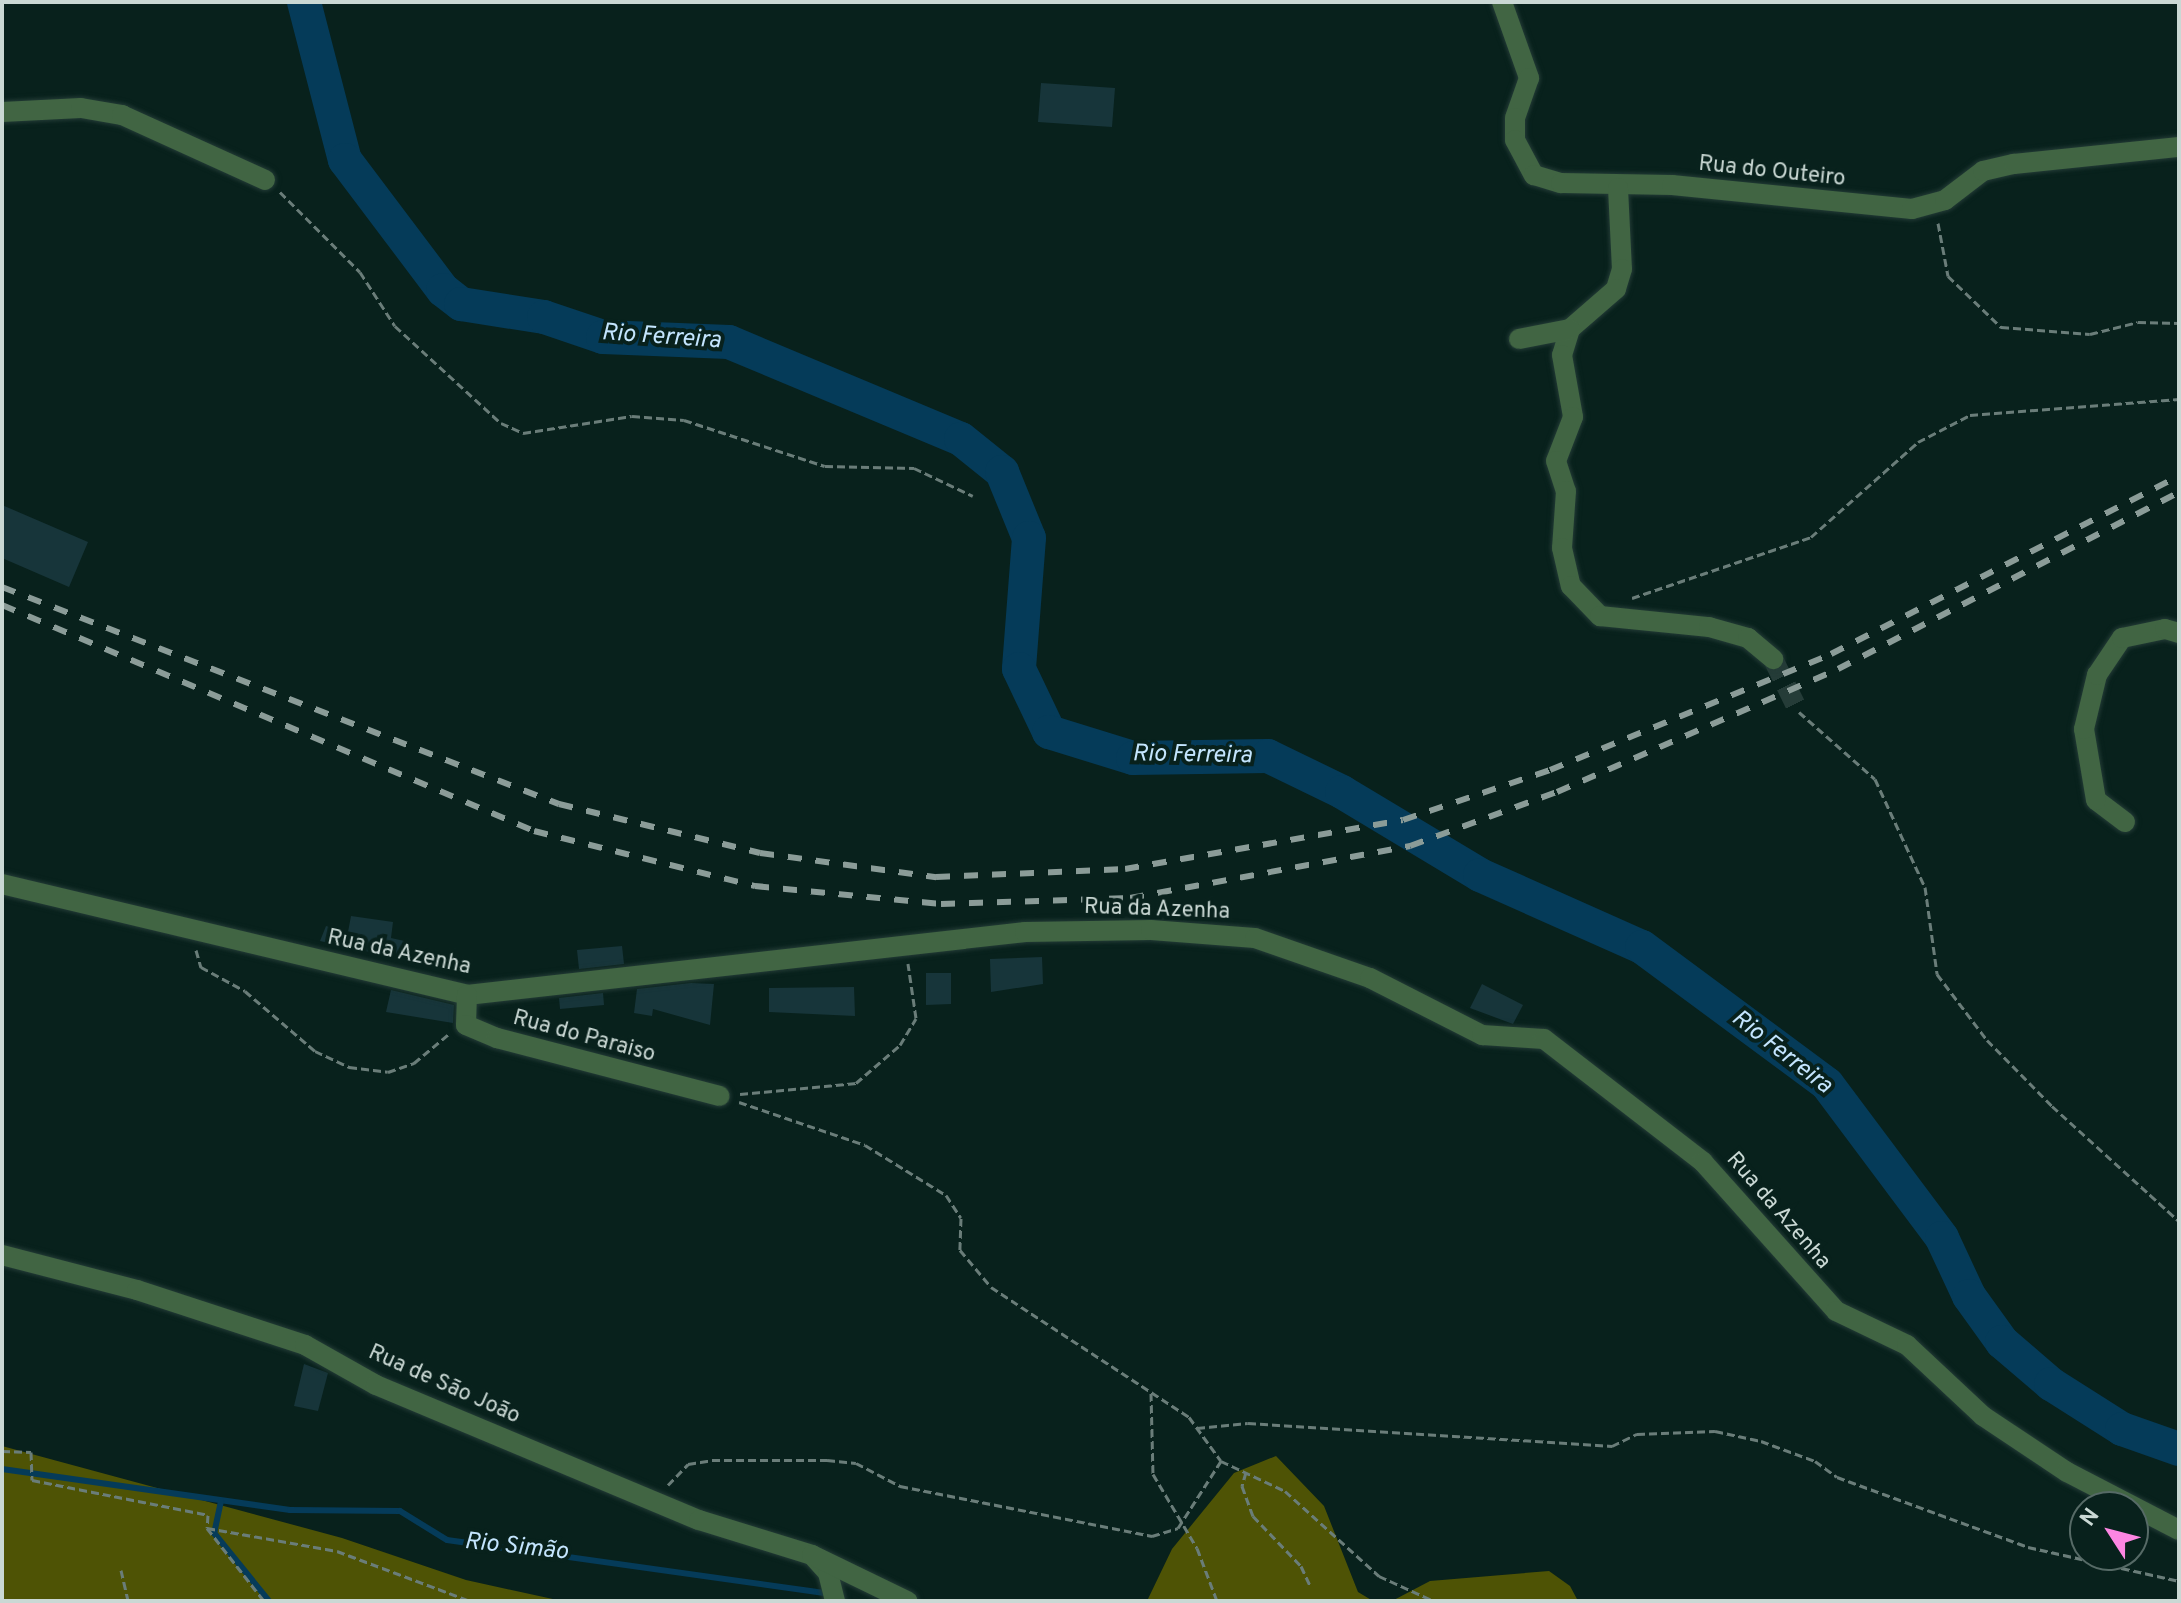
<!DOCTYPE html>
<meta charset="utf-8">
<style>
body{margin:0}
#map{position:relative;width:2181px;height:1603px;overflow:hidden;background:#08211c;font-family:Overpass,sans-serif}
div>[style]{position:absolute}
.forest>*{inset:0;background:#4e5305}
.stream>*{height:6px;margin:-3px;padding:0 3px;transform-origin:3px;border-radius:3px;background:#053b59}
.river>*{height:34px;margin:-17px;padding:0 17px;transform-origin:17px;border-radius:17px;background:#053b59}
.building>*{inset:0;background:#17353a}
.minor-tunnel>*{height:20px;margin-top:-10px;transform-origin:0;background:repeating-linear-gradient(90deg,#253c38 0 20px,transparent 0 30px)}
.path>*{height:3px;margin-top:-1.5px;transform-origin:0;background:repeating-linear-gradient(90deg,#6a7d79 0 8px,transparent 0 12px)}
.roads{filter:drop-shadow(0 0 2px #233b36) drop-shadow(0 0 2px #233b36)}
.minor>*{height:20px;margin:-10px;padding:0 10px;transform-origin:10px;border-radius:10px;background:#416543}
.rail>*{height:6px;margin-top:-3px;transform-origin:0;background:repeating-linear-gradient(90deg,#8b9c98 0 14px,transparent 0 28px)}
span{translate:-50% -50%;white-space:nowrap;text-align:center;line-height:1.15;-webkit-text-stroke:8px #08211c;paint-order:stroke}
.street-label{font-size:22px;color:#cad8d4}
.water-label{font-size:24px;color:#c4e5fe;font-style:italic}
.frame{position:absolute;inset:0;border:4px solid #cad8d4;pointer-events:none}
.north{position:absolute;left:2069px;top:1491px;width:80px;height:80px;box-sizing:border-box;background:#08211c;border:2px solid #566a66;border-radius:50%;rotate:306deg;font-size:22px;font-weight:700;line-height:32px;text-align:center;color:#cad8d4}
.north::after{content:'';display:block;margin:auto;width:28px;height:36px;background:#fd86e2;clip-path:polygon(50% 0,100% 100%,50% 72%,0 100%)}
</style>
<div id="map">
<div class="forest">
<i style="clip-path:polygon(2px 1446px,342px 1538px,466px 1580px,562px 1601px,2px 1601px)"></i>
<i style="clip-path:polygon(1276px 1456px,1324px 1506px,1358px 1592px,1373px 1601px,1147px 1601px,1172px 1549px,1234px 1473px)"></i>
<i style="clip-path:polygon(1549px 1571px,1570px 1586px,1578px 1601px,1392px 1601px,1430px 1581px)"></i>
</div>
<div class="stream">
<i style="left:2px;top:1469px;width:291px;rotate:8.1deg"></i>
<i style="left:290px;top:1510px;width:110px;rotate:0.5deg"></i>
<i style="left:400px;top:1511px;width:55px;rotate:31.7deg"></i>
<i style="left:447px;top:1540px;width:383px;rotate:8deg"></i>
<i style="left:221px;top:1501px;width:33px;rotate:102deg"></i>
<i style="left:214px;top:1533px;width:87px;rotate:51deg"></i>
</div>
<div class="river">
<i style="left:304px;top:2px;width:163px;rotate:75.5deg"></i>
<i style="left:345px;top:160px;width:163px;rotate:53deg"></i>
<i style="left:443px;top:290px;width:23px;rotate:38deg"></i>
<i style="left:461px;top:304px;width:84px;rotate:8.9deg"></i>
<i style="left:544px;top:317px;width:62px;rotate:18.7deg"></i>
<i style="left:603px;top:337px;width:126px;rotate:2.3deg"></i>
<i style="left:729px;top:342px;width:251px;rotate:22.7deg"></i>
<i style="left:961px;top:439px;width:53px;rotate:38.8deg"></i>
<i style="left:1002px;top:472px;width:71px;rotate:67.8deg"></i>
<i style="left:1029px;top:538px;width:131px;rotate:94.4deg"></i>
<i style="left:1019px;top:669px;width:70px;rotate:64.5deg"></i>
<i style="left:1049px;top:732px;width:88px;rotate:17.2deg"></i>
<i style="left:1133px;top:758px;width:135px;rotate:-0.8deg"></i>
<i style="left:1268px;top:756px;width:82px;rotate:25.9deg"></i>
<i style="left:1342px;top:792px;width:161px;rotate:31deg"></i>
<i style="left:1480px;top:875px;width:177px;rotate:24deg"></i>
<i style="left:1642px;top:947px;width:230px;rotate:36.5deg"></i>
<i style="left:1827px;top:1084px;width:192px;rotate:53.2deg"></i>
<i style="left:1942px;top:1238px;width:64px;rotate:65deg"></i>
<i style="left:1969px;top:1296px;width:57px;rotate:54.3deg"></i>
<i style="left:2002px;top:1342px;width:65px;rotate:40.6deg"></i>
<i style="left:2051px;top:1384px;width:84px;rotate:32.4deg"></i>
<i style="left:2122px;top:1429px;width:60px;rotate:19.3deg"></i>
</div>
<div class="building">
<i style="clip-path:polygon(1041px 83px,1115px 88px,1112px 127px,1038px 122px)"></i>
<i style="clip-path:polygon(2px 505px,88px 542px,69px 587px,2px 558px)"></i>
<i style="clip-path:polygon(351px 916px,393px 922px,391px 938px,409px 942px,406px 960px,320px 941px,326px 926px,348px 932px)"></i>
<i style="clip-path:polygon(622px 946px,624px 964px,579px 969px,577px 950px)"></i>
<i style="clip-path:polygon(1042px 957px,1043px 984px,991px 992px,990px 959px)"></i>
<i style="clip-path:polygon(926px 973px,951px 973px,951px 1004px,926px 1005px)"></i>
<i style="clip-path:polygon(691px 983px,714px 984px,710px 1025px,653px 1009px,652px 1016px,634px 1013px,637px 989px)"></i>
<i style="clip-path:polygon(1482px 984px,1523px 1005px,1513px 1024px,1470px 1008px)"></i>
<i style="clip-path:polygon(854px 987px,855px 1016px,769px 1012px,769px 988px)"></i>
<i style="clip-path:polygon(391px 990px,454px 1005px,453px 1023px,386px 1012px)"></i>
<i style="clip-path:polygon(603px 993px,604px 1005px,560px 1009px,559px 998px)"></i>
<i style="clip-path:polygon(304px 1364px,328px 1373px,318px 1411px,294px 1406px)"></i>
</div>
<div class="minor-tunnel">
<i style="left:1773px;top:659px;width:59px;rotate:63.9deg"></i>
</div>
<div class="path">
<i style="left:280px;top:192px;width:113px;rotate:45deg"></i>
<i style="left:360px;top:272px;width:64px;rotate:57.1deg"></i>
<i style="left:395px;top:326px;width:144px;rotate:42.5deg"></i>
<i style="left:501px;top:423px;width:24px;rotate:24deg"></i>
<i style="left:523px;top:433px;width:110px;rotate:-8.9deg"></i>
<i style="left:632px;top:416px;width:52px;rotate:4.4deg"></i>
<i style="left:684px;top:420px;width:148px;rotate:18.1deg"></i>
<i style="left:825px;top:466px;width:89px;rotate:1.3deg"></i>
<i style="left:914px;top:468px;width:65px;rotate:25.4deg"></i>
<i style="left:1938px;top:223px;width:54px;rotate:79.3deg"></i>
<i style="left:1948px;top:276px;width:74px;rotate:43.9deg"></i>
<i style="left:2001px;top:327px;width:89px;rotate:4.5deg"></i>
<i style="left:2090px;top:334px;width:49px;rotate:-14deg"></i>
<i style="left:2138px;top:322px;width:41px;rotate:1.4deg"></i>
<i style="left:1632px;top:598px;width:189px;rotate:-18.8deg"></i>
<i style="left:1811px;top:537px;width:143px;rotate:-41.6deg"></i>
<i style="left:1918px;top:442px;width:59px;rotate:-27.4deg"></i>
<i style="left:1970px;top:415px;width:210px;rotate:-4.4deg"></i>
<i style="left:1799px;top:712px;width:101px;rotate:41.4deg"></i>
<i style="left:1875px;top:779px;width:119px;rotate:65.2deg"></i>
<i style="left:1925px;top:887px;width:88px;rotate:82.1deg"></i>
<i style="left:1937px;top:974px;width:83px;rotate:52.9deg"></i>
<i style="left:1987px;top:1040px;width:93px;rotate:45.4deg"></i>
<i style="left:2052px;top:1106px;width:171px;rotate:42.2deg"></i>
<i style="left:196px;top:950px;width:18px;rotate:74deg"></i>
<i style="left:201px;top:967px;width:50px;rotate:28.6deg"></i>
<i style="left:245px;top:991px;width:92px;rotate:40.6deg"></i>
<i style="left:315px;top:1051px;width:38px;rotate:25deg"></i>
<i style="left:349px;top:1067px;width:39px;rotate:7deg"></i>
<i style="left:388px;top:1072px;width:28px;rotate:-19deg"></i>
<i style="left:414px;top:1063px;width:47px;rotate:-39.8deg"></i>
<i style="left:740px;top:1094px;width:117px;rotate:-5.4deg"></i>
<i style="left:856px;top:1083px;width:58px;rotate:-40.8deg"></i>
<i style="left:900px;top:1045px;width:31px;rotate:-59deg"></i>
<i style="left:916px;top:1018px;width:55px;rotate:-98.4deg"></i>
<i style="left:739px;top:1102px;width:133px;rotate:18.8deg"></i>
<i style="left:865px;top:1145px;width:95px;rotate:31.7deg"></i>
<i style="left:946px;top:1195px;width:27px;rotate:57deg"></i>
<i style="left:961px;top:1218px;width:32px;rotate:92deg"></i>
<i style="left:960px;top:1250px;width:48px;rotate:50deg"></i>
<i style="left:991px;top:1287px;width:237px;rotate:33.3deg"></i>
<i style="left:1189px;top:1417px;width:54px;rotate:54deg"></i>
<i style="left:1221px;top:1461px;width:71px;rotate:25.1deg"></i>
<i style="left:1285px;top:1491px;width:127px;rotate:42.1deg"></i>
<i style="left:1379px;top:1576px;width:60px;rotate:24.4deg"></i>
<i style="left:1151px;top:1393px;width:81px;rotate:88.6deg"></i>
<i style="left:1153px;top:1474px;width:86px;rotate:59.3deg"></i>
<i style="left:1197px;top:1548px;width:57px;rotate:69.3deg"></i>
<i style="left:1197px;top:1428px;width:51px;rotate:-5.6deg"></i>
<i style="left:1248px;top:1423px;width:365px;rotate:3.6deg"></i>
<i style="left:1612px;top:1446px;width:28px;rotate:-26deg"></i>
<i style="left:1637px;top:1434px;width:78px;rotate:-2.2deg"></i>
<i style="left:1715px;top:1431px;width:47px;rotate:12.3deg"></i>
<i style="left:1761px;top:1441px;width:58px;rotate:20.3deg"></i>
<i style="left:1815px;top:1461px;width:27px;rotate:36deg"></i>
<i style="left:1837px;top:1477px;width:203px;rotate:20.1deg"></i>
<i style="left:2028px;top:1547px;width:155px;rotate:12.7deg"></i>
<i style="left:2px;top:1451px;width:29px;rotate:2deg"></i>
<i style="left:31px;top:1452px;width:28px;rotate:88deg"></i>
<i style="left:32px;top:1480px;width:179px;rotate:11.2deg"></i>
<i style="left:208px;top:1515px;width:13px;rotate:94deg"></i>
<i style="left:207px;top:1528px;width:132px;rotate:10deg"></i>
<i style="left:337px;top:1551px;width:142px;rotate:20.6deg"></i>
<i style="left:1246px;top:1472px;width:15px;rotate:106deg"></i>
<i style="left:1242px;top:1486px;width:32px;rotate:70deg"></i>
<i style="left:1253px;top:1516px;width:69px;rotate:46.2deg"></i>
<i style="left:1301px;top:1566px;width:21px;rotate:65deg"></i>
<i style="left:668px;top:1485px;width:29px;rotate:-46deg"></i>
<i style="left:688px;top:1464px;width:24px;rotate:-9deg"></i>
<i style="left:712px;top:1460px;width:115px"></i>
<i style="left:827px;top:1460px;width:29px;rotate:6deg"></i>
<i style="left:856px;top:1463px;width:50px;rotate:27.6deg"></i>
<i style="left:900px;top:1486px;width:257px;rotate:11.2deg"></i>
<i style="left:1152px;top:1536px;width:27px;rotate:-17deg"></i>
<i style="left:1178px;top:1528px;width:80px;rotate:-57.3deg"></i>
<i style="left:207px;top:1528px;width:93px;rotate:52deg"></i>
<i style="left:121px;top:1570px;width:32px;rotate:77deg"></i>
</div>
<div class="roads">
<div class="minor">
<i style="left:1502px;top:2px;width:81px;rotate:70.4deg"></i>
<i style="left:1529px;top:78px;width:42px;rotate:109.3deg"></i>
<i style="left:1515px;top:118px;width:22px;rotate:90deg"></i>
<i style="left:1515px;top:140px;width:40px;rotate:62deg"></i>
<i style="left:1534px;top:175px;width:28px;rotate:17deg"></i>
<i style="left:1561px;top:183px;width:111px;rotate:1deg"></i>
<i style="left:1672px;top:185px;width:241px;rotate:5.7deg"></i>
<i style="left:1912px;top:209px;width:34px;rotate:-15deg"></i>
<i style="left:1945px;top:200px;width:48px;rotate:-37.3deg"></i>
<i style="left:1983px;top:171px;width:32px;rotate:-13deg"></i>
<i style="left:2014px;top:164px;width:166px;rotate:-5.9deg"></i>
<i style="left:2px;top:112px;width:79px;rotate:-2.9deg"></i>
<i style="left:81px;top:108px;width:42px;rotate:9.7deg"></i>
<i style="left:122px;top:115px;width:157px;rotate:24.4deg"></i>
<i style="left:1618px;top:188px;width:81px;rotate:87.2deg"></i>
<i style="left:1622px;top:269px;width:21px;rotate:107deg"></i>
<i style="left:1616px;top:289px;width:61px;rotate:139deg"></i>
<i style="left:1570px;top:329px;width:27px;rotate:107deg"></i>
<i style="left:1562px;top:355px;width:63px;rotate:79.9deg"></i>
<i style="left:1573px;top:417px;width:47px;rotate:111.1deg"></i>
<i style="left:1556px;top:461px;width:32px;rotate:72deg"></i>
<i style="left:1566px;top:491px;width:57px;rotate:94deg"></i>
<i style="left:1562px;top:548px;width:39px;rotate:77deg"></i>
<i style="left:1571px;top:586px;width:42px;rotate:46deg"></i>
<i style="left:1600px;top:616px;width:110px;rotate:5.8deg"></i>
<i style="left:1709px;top:627px;width:41px;rotate:15.8deg"></i>
<i style="left:1748px;top:638px;width:33px;rotate:40deg"></i>
<i style="left:1519px;top:339px;width:52px;rotate:-11.1deg"></i>
<i style="left:2125px;top:822px;width:36px;rotate:-143deg"></i>
<i style="left:2096px;top:800px;width:72px;rotate:-99.6deg"></i>
<i style="left:2084px;top:729px;width:56px;rotate:-76.5deg"></i>
<i style="left:2097px;top:675px;width:45px;rotate:-56deg"></i>
<i style="left:2122px;top:638px;width:44px;rotate:-11.8deg"></i>
<i style="left:2165px;top:629px;width:15px;rotate:16deg"></i>
<i style="left:2px;top:884px;width:478px;rotate:13.4deg"></i>
<i style="left:467px;top:995px;width:562px;rotate:-6.44deg"></i>
<i style="left:1025px;top:932px;width:126px;rotate:-0.9deg"></i>
<i style="left:1151px;top:930px;width:104px;rotate:4.4deg"></i>
<i style="left:1255px;top:938px;width:122px;rotate:19.2deg"></i>
<i style="left:1370px;top:978px;width:126px;rotate:27deg"></i>
<i style="left:1482px;top:1035px;width:62px;rotate:3.7deg"></i>
<i style="left:1544px;top:1039px;width:201px;rotate:37.7deg"></i>
<i style="left:1703px;top:1162px;width:200px;rotate:48.2deg"></i>
<i style="left:1836px;top:1311px;width:79px;rotate:25.6deg"></i>
<i style="left:1907px;top:1345px;width:104px;rotate:43.1deg"></i>
<i style="left:1983px;top:1416px;width:101px;rotate:33.7deg"></i>
<i style="left:2067px;top:1472px;width:126px;rotate:27.4deg"></i>
<i style="left:467px;top:995px;width:30px;rotate:92deg"></i>
<i style="left:466px;top:1025px;width:34px;rotate:23deg"></i>
<i style="left:497px;top:1038px;width:230px;rotate:14.6deg"></i>
<i style="left:2px;top:1255px;width:139px;rotate:14.5deg"></i>
<i style="left:137px;top:1290px;width:177px;rotate:18.1deg"></i>
<i style="left:305px;top:1345px;width:81px;rotate:29.4deg"></i>
<i style="left:376px;top:1385px;width:350px;rotate:22.7deg"></i>
<i style="left:699px;top:1520px;width:118px;rotate:17.2deg"></i>
<i style="left:812px;top:1555px;width:24px;rotate:48deg"></i>
<i style="left:828px;top:1573px;width:29px;rotate:76deg"></i>
<i style="left:812px;top:1555px;width:106px;rotate:25.8deg"></i>
</div>
</div>
<div class="rail">
<i style="left:2px;top:587px;width:598px;rotate:21.29deg"></i>
<i style="left:559px;top:804px;width:207px;rotate:13.7deg"></i>
<i style="left:760px;top:853px;width:178px;rotate:7.8deg"></i>
<i style="left:936px;top:877px;width:189px;rotate:-2.4deg"></i>
<i style="left:1125px;top:869px;width:282px;rotate:-10deg"></i>
<i style="left:1403px;top:820px;width:155px;rotate:-18.8deg"></i>
<i style="left:1550px;top:770px;width:304px;rotate:-22.4deg"></i>
<i style="left:1831px;top:654px;width:391px;rotate:-27.1deg"></i>
<i style="left:2px;top:605px;width:578px;rotate:23.02deg"></i>
<i style="left:534px;top:831px;width:228px;rotate:14deg"></i>
<i style="left:755px;top:886px;width:187px;rotate:5.5deg"></i>
<i style="left:941px;top:904px;width:189px;rotate:-1.8deg"></i>
<i style="left:1130px;top:898px;width:285px;rotate:-10.5deg"></i>
<i style="left:1410px;top:846px;width:157px;rotate:-20.2deg"></i>
<i style="left:1557px;top:792px;width:307px;rotate:-23.6deg"></i>
<i style="left:1838px;top:669px;width:384px;rotate:-27.4deg"></i>
</div>
<div class="street-label">
<span style="left:1772px;top:172px;rotate:6deg">Rua do Outeiro</span>
<span style="left:1157px;top:910px;rotate:2deg">Rua da Azenha</span>
<span style="left:399px;top:953px;rotate:12deg">Rua da Azenha</span>
<span style="left:584px;top:1037px;rotate:15deg">Rua do Paraiso</span>
<span style="left:1778px;top:1211px;rotate:49deg">Rua da Azenha</span>
<span style="left:444px;top:1385px;rotate:24deg">Rua de São João</span>
</div>
<div class="water-label">
<span style="left:661px;top:338px;rotate:4deg">Rio Ferreira</span>
<span style="left:1192px;top:756px;rotate:1deg">Rio Ferreira</span>
<span style="left:1781px;top:1053px;rotate:38deg">Rio Ferreira</span>
<span style="left:516px;top:1548px;rotate:6deg">Rio Simão</span>
</div>
<div class="frame"></div>
<div class="north">N</div>
</div>
